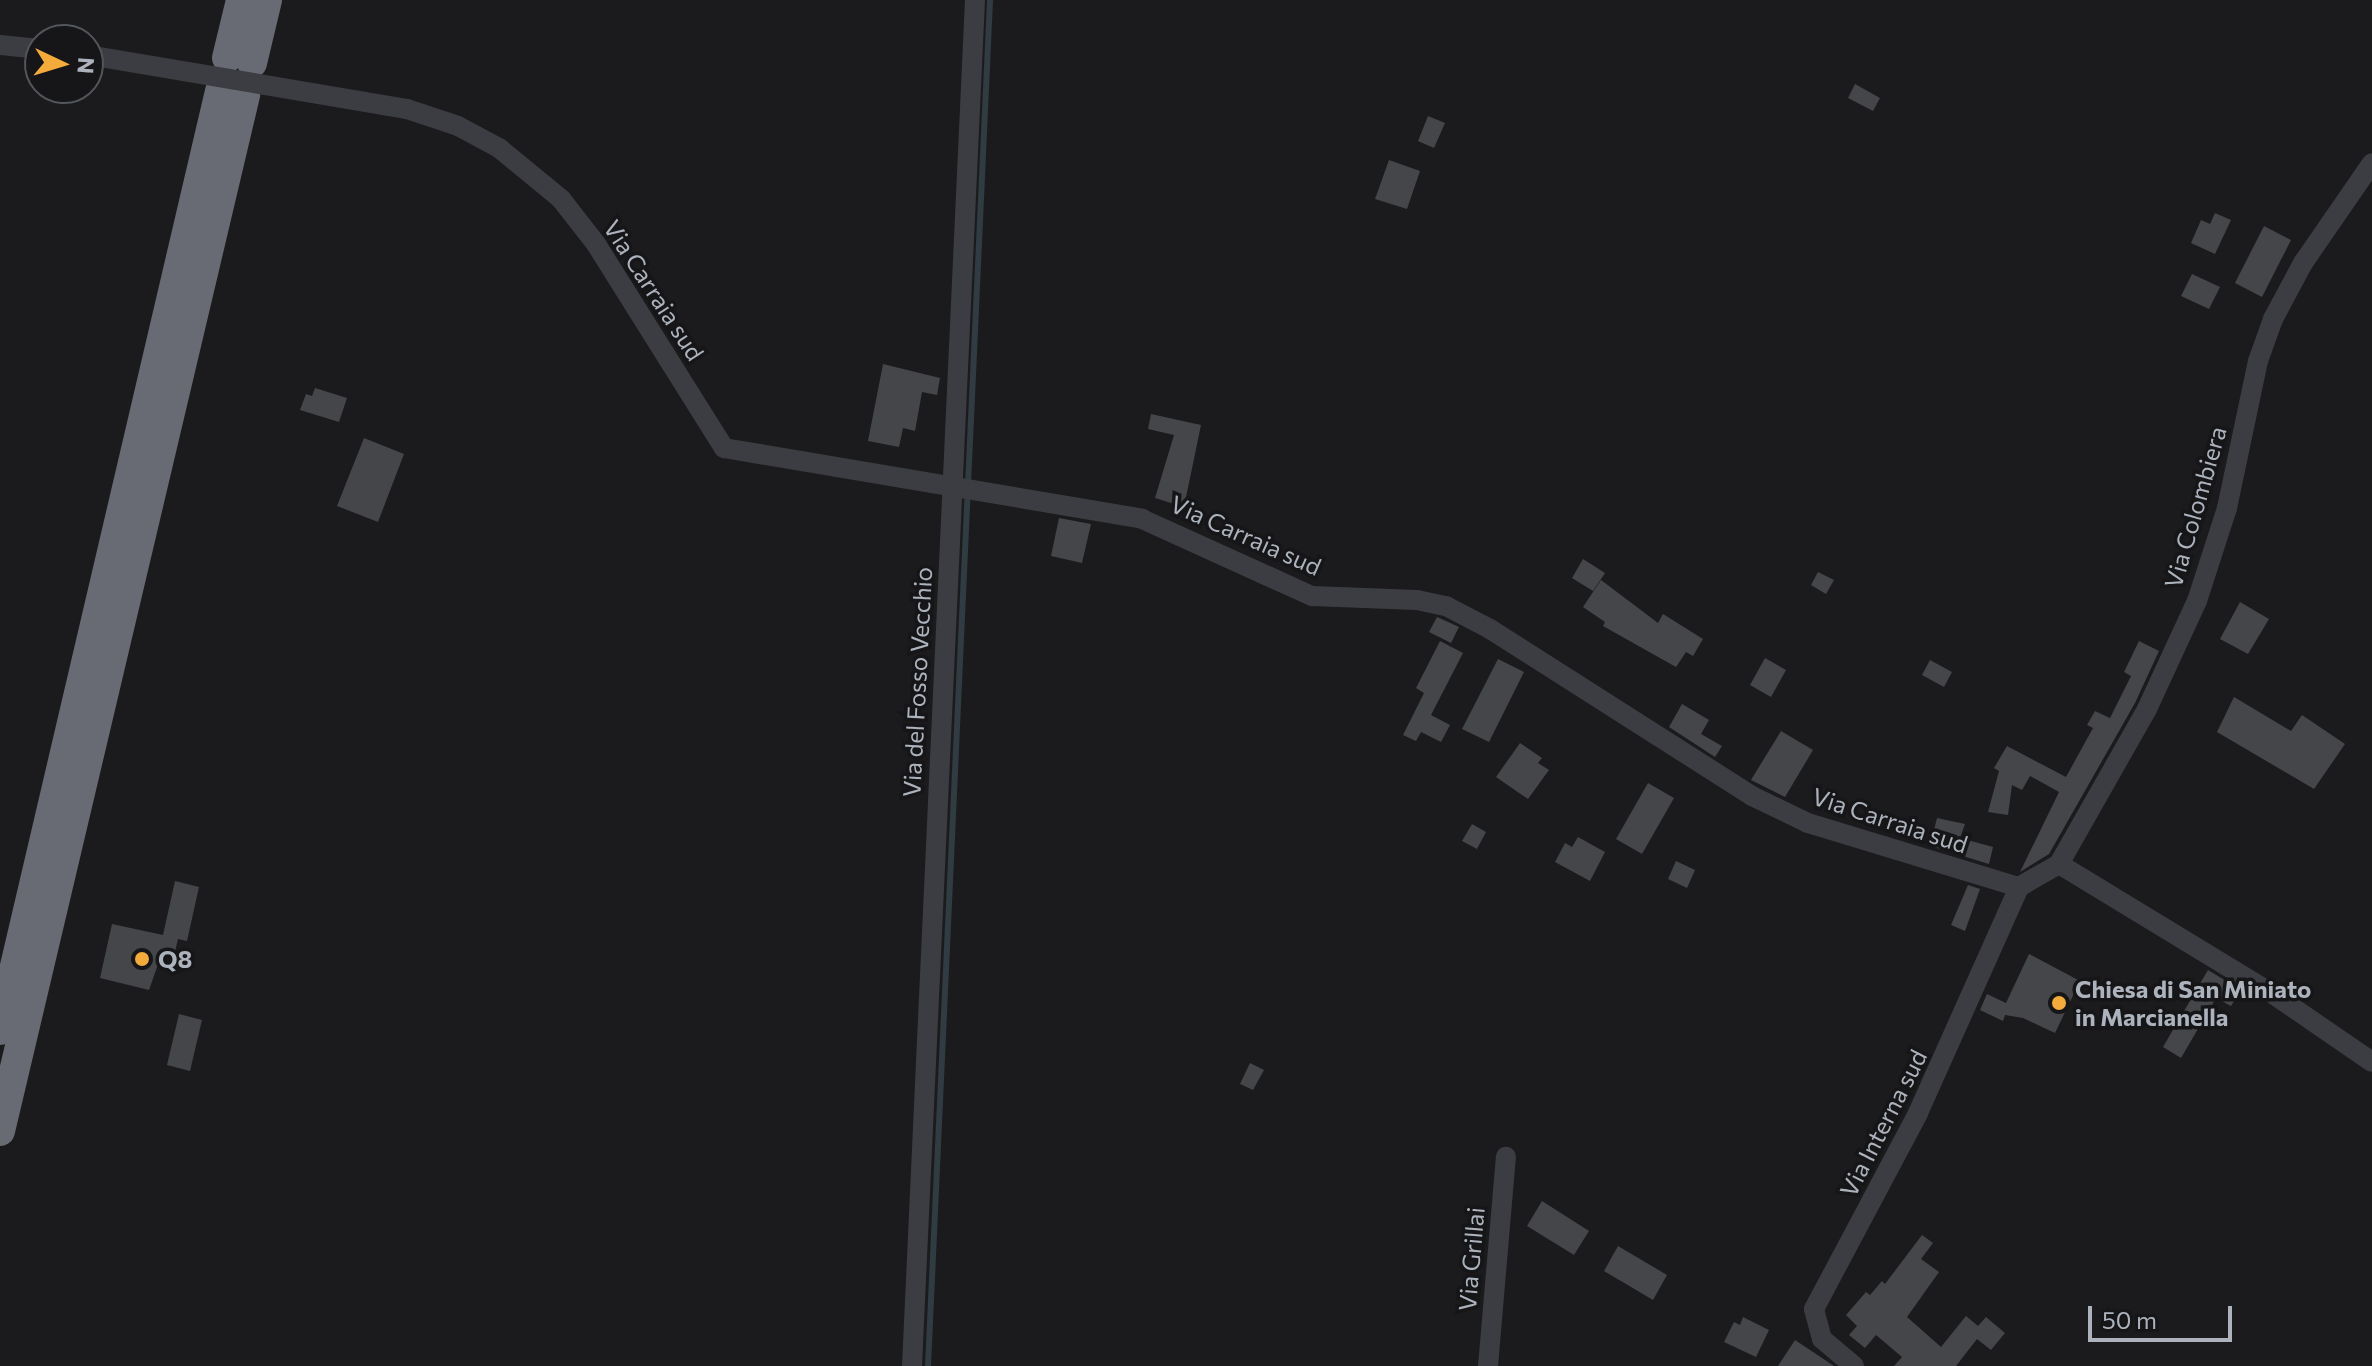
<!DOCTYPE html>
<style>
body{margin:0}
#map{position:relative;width:2372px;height:1366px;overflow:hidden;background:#1b1b1d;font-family:Commissioner,sans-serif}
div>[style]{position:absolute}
.stream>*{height:6px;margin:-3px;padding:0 3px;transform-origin:3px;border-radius:3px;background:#303b42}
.building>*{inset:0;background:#45464a}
.minor>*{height:20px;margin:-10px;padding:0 10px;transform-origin:10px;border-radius:10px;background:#3c3d42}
.highway>*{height:30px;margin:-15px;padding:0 15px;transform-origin:15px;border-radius:15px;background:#686b73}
.minor-bridge>*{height:20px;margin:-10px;padding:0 10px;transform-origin:10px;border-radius:10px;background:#3c3d42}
.dots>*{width:22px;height:22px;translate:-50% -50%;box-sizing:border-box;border:4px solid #161618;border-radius:50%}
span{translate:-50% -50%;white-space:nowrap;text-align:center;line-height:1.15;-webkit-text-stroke:7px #161618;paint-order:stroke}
.street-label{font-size:24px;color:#adb3bd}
.poi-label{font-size:24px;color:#adb3bd;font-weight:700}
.left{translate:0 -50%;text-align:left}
.north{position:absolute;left:24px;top:24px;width:80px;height:80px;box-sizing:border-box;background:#161618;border:2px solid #52555a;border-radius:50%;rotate:94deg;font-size:22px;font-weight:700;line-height:32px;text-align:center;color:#adb3bd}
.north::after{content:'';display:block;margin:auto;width:28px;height:36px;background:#f3ab3c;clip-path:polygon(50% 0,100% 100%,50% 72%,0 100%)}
.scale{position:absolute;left:2088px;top:1306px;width:144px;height:36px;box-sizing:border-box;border:4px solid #adb3bd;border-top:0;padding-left:10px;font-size:24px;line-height:28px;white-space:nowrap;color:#adb3bd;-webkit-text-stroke:6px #161618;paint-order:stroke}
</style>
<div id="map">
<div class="stream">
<i style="left:928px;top:1366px;width:1367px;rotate:-87.4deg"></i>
</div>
<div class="building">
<i style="clip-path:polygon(1855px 84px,1880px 98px,1873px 111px,1848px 98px)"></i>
<i style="clip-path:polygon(1428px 116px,1445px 123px,1434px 148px,1418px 141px)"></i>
<i style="clip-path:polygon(1389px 160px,1420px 171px,1407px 209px,1375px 199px)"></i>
<i style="clip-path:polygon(2215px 213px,2231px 220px,2215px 254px,2191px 243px,2201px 220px,2210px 224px)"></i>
<i style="clip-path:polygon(2264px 226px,2291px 240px,2262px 297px,2235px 283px)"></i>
<i style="clip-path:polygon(2192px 274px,2220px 287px,2209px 309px,2181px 296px)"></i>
<i style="clip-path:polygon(883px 364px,940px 378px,937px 395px,922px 392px,915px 431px,903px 428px,899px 447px,868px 441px)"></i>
<i style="clip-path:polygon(315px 388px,347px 398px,339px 422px,300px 410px,306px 394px,312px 396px)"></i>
<i style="clip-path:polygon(1151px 414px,1201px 425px,1184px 507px,1155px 498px,1174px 435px,1148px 429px)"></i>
<i style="clip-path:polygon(364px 438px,404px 454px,378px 522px,337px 506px)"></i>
<i style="clip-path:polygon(1059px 518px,1091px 524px,1082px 563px,1051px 556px)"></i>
<i style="clip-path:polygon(1583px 559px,1605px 573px,1593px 591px,1572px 578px)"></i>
<i style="clip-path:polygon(1818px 572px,1834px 580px,1826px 594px,1811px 585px)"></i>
<i style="clip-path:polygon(1601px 580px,1658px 623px,1663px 614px,1703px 639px,1693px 656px,1686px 652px,1676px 667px,1603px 626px,1605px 622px,1583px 607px)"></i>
<i style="clip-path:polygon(2240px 602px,2269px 619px,2248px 654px,2220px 639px)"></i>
<i style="clip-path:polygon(1437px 617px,1459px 627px,1451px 643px,1429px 632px)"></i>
<i style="clip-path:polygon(1440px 641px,1463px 653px,1431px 715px,1450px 725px,1441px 742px,1421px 732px,1416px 741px,1403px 735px,1424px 693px,1416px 688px)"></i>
<i style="clip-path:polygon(2139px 641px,2159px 651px,2135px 703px,2049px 854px,2020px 872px,2059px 792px,2030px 776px,2022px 790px,2012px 785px,2008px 815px,1988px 812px,1999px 771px,1994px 768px,2007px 746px,2066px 777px,2093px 728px,2087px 725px,2095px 711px,2110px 718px,2131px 676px,2124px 672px)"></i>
<i style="clip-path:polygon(1765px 658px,1786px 670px,1771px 697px,1750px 685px)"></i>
<i style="clip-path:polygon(1498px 659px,1524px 672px,1489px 742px,1462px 729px)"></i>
<i style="clip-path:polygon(1930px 660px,1952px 672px,1944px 687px,1922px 675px)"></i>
<i style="clip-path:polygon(2234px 697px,2291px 731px,2302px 715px,2345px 744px,2314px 789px,2217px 732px)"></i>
<i style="clip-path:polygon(1682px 704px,1709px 720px,1701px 734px,1722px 746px,1715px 757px,1669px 727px)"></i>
<i style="clip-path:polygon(1781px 731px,1813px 750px,1785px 797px,1751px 780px)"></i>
<i style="clip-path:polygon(1520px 743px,1542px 758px,1538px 763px,1549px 770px,1528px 799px,1496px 777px)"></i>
<i style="clip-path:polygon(1648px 783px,1674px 798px,1642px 854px,1616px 839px)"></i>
<i style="clip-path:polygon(1937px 818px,1965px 824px,1960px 838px,1993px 847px,1989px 864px,1930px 846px)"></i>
<i style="clip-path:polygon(1472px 824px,1486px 832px,1477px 849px,1462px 841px)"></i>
<i style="clip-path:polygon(1578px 837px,1605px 852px,1590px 881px,1555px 862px,1565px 843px,1572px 847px)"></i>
<i style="clip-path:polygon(1676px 861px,1695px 870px,1687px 888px,1668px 879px)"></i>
<i style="clip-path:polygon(175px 881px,199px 887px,187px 941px,178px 939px,174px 956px,162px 953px,149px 990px,100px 978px,112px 924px,163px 935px)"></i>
<i style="clip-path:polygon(1968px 885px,1980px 889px,1965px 931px,1951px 925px)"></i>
<i style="clip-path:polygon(2029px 954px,2080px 981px,2055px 1033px,2023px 1018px,2005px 1015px,2003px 1021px,1980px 1010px,1987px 994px,2006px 1003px)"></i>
<i style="clip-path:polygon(2208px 970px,2241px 990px,2231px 1006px,2216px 998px,2181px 1058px,2163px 1047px)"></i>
<i style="clip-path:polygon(179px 1014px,202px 1020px,190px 1071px,167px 1065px)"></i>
<i style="clip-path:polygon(1250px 1063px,1264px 1070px,1253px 1090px,1240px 1084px)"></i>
<i style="clip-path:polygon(1542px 1201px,1589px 1231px,1574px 1255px,1527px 1226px)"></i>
<i style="clip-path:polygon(1922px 1235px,1933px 1243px,1921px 1259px,1939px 1272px,1907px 1317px,1941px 1347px,1966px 1316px,1978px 1326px,1986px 1317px,2005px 1333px,1991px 1350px,1977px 1339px,1956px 1366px,1894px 1366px,1902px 1357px,1876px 1335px,1865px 1348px,1849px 1335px,1857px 1326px,1846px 1315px,1866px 1292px,1870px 1295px,1882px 1281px,1885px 1284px)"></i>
<i style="clip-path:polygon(1618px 1246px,1667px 1275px,1653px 1300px,1604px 1271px)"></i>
<i style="clip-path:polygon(1743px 1317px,1769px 1330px,1756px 1357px,1724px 1342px,1734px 1322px,1740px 1325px)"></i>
<i style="clip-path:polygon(1795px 1340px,1834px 1366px,1778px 1366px)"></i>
</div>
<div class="minor">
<i style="left:0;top:45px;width:40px;rotate:5.7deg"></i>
<i style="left:407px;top:109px;width:54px;rotate:18.4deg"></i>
<i style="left:458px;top:126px;width:47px;rotate:28.2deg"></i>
<i style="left:499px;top:148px;width:80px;rotate:39.4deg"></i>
<i style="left:561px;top:199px;width:57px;rotate:52.1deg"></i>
<i style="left:596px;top:244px;width:241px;rotate:57.9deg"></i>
<i style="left:724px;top:448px;width:424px;rotate:9.6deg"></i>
<i style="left:1142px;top:519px;width:187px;rotate:24.4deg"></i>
<i style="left:1312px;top:596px;width:105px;rotate:2.2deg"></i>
<i style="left:1417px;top:600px;width:30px;rotate:12deg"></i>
<i style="left:1446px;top:606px;width:50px;rotate:27.6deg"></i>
<i style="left:1490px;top:629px;width:311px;rotate:32.5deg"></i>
<i style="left:1752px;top:796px;width:62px;rotate:25.7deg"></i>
<i style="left:1808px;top:823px;width:220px;rotate:16.9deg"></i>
<i style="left:2019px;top:887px;width:46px;rotate:-29.9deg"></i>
<i style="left:2059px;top:864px;width:254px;rotate:31.3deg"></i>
<i style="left:2276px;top:996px;width:116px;rotate:34.5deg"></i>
<i style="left:2059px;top:864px;width:178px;rotate:-60.4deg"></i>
<i style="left:2147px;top:709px;width:119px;rotate:-65.2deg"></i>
<i style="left:2197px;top:601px;width:98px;rotate:-72.1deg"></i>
<i style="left:2227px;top:508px;width:150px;rotate:-78.1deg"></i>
<i style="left:2258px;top:361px;width:45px;rotate:-70.3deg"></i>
<i style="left:2273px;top:319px;width:64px;rotate:-61.8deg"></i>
<i style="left:2303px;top:263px;width:121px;rotate:-55.4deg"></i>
<i style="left:912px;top:1366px;width:1367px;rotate:-87.36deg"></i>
<i style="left:1488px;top:1366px;width:210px;rotate:-85.1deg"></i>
<i style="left:1854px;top:1366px;width:42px;rotate:-139.8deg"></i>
<i style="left:1822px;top:1339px;width:31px;rotate:-105deg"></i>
<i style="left:1814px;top:1309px;width:222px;rotate:-62deg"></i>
<i style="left:1918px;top:1113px;width:248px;rotate:-65.9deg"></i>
</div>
<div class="highway">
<i style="left:227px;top:58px;width:60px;rotate:-76.4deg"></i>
<i style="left:252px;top:63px;width:65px;rotate:-76.6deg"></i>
<i style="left:0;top:1030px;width:964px;rotate:-76.81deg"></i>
<i style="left:0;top:1131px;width:1065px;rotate:-76.69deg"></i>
</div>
<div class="minor-bridge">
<i style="left:88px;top:55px;width:324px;rotate:9.6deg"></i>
</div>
<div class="dots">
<i style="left:142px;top:959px;background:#f3ab3c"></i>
<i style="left:2059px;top:1003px;background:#f3ab3c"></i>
</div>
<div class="street-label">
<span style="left:654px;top:290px;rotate:57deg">Via Carraia sud</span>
<span style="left:2195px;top:507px;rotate:-74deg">Via Colombiera</span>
<span style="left:1246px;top:535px;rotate:24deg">Via Carraia sud</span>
<span style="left:917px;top:682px;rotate:-87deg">Via del Fosso Vecchio</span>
<span style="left:1890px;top:820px;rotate:18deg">Via Carraia sud</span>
<span style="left:1883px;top:1123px;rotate:-63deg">Via Interna sud</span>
<span style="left:1471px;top:1259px;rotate:-85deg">Via Grillai</span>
</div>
<div class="poi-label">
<span class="left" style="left:158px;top:959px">Q8</span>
<span class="left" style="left:2075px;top:1003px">Chiesa di San Miniato<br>in Marcianella</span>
</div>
<div class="north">N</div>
<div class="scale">50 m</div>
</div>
